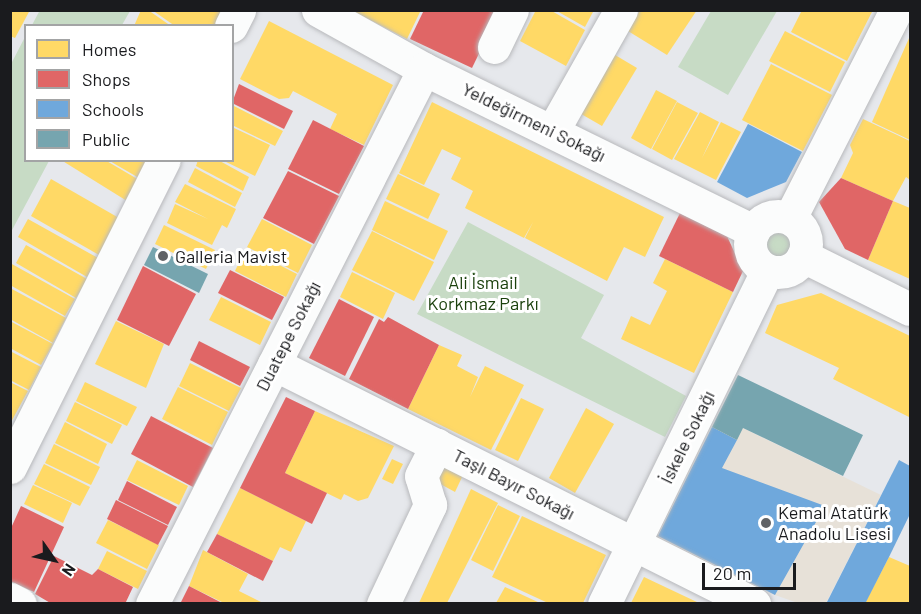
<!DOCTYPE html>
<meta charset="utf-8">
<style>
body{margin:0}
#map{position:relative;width:921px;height:614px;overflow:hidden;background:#e6e8ec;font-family:Barlow,sans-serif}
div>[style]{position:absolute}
.education>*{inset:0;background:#e7e1d8}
.green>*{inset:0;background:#c7dbc5}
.round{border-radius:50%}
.homes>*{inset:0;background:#ffd966}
.shops>*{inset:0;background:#e06666}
.schools>*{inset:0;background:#6fa8dc}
.public>*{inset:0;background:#76a5af}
.roads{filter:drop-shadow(0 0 2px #b8b9bc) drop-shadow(0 0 2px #b8b9bc)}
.minor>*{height:33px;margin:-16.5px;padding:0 16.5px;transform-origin:16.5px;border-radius:16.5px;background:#fbfcfc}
.minor>.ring{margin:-16.5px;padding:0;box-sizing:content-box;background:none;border:33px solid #fbfcfc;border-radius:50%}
.dots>*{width:16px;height:16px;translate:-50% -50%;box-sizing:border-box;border:3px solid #fff;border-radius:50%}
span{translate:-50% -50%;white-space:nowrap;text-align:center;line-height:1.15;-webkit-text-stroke:6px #fff;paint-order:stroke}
.street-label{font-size:18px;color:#1a1b1e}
.poi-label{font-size:18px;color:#1a1b1e}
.left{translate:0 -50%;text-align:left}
.park-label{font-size:18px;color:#1b410d}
.frame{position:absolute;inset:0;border:12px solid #1a1b1e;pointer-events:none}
.legend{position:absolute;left:24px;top:24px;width:210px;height:138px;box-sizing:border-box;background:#fff;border:2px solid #a3a4a5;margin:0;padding:8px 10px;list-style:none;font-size:18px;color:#1a1b1e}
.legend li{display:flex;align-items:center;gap:12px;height:30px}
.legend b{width:30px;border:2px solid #a3a4a5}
.north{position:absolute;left:24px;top:530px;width:60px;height:60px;-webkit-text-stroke:4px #fff;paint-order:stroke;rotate:124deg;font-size:16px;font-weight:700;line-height:24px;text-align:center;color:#1a1b1e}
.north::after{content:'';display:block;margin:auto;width:21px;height:27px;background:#1a1b1e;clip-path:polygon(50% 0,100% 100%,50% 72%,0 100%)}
.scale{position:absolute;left:702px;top:563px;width:94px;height:27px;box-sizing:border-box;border:3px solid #1a1b1e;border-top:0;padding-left:8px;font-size:18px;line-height:21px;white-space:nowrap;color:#1a1b1e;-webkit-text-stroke:4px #fff;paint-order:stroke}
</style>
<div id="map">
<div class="education">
<i style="clip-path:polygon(712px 427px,743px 428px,881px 495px,826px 603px,798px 603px,775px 595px,658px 536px)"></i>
</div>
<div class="green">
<i style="clip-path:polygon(40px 10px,130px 10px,130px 11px,122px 25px,32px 25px)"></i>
<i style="clip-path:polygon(711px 11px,777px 11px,728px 95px,678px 67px)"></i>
<i style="clip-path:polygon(25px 37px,26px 160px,49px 161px,11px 232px,11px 64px)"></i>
<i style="clip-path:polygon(468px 222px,604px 295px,581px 338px,686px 396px,665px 437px,417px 314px)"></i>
<i class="round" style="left:759px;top:225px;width:38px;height:38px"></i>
</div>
<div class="homes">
<i style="clip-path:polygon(10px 10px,30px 10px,15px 38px,10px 36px)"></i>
<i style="clip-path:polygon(141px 10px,148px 10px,171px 26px,134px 26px)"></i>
<i style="clip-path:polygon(152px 10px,227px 10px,219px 26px,175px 26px)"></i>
<i style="clip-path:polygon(351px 10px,421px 10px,407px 39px)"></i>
<i style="clip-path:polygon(536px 10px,550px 10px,585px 30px,566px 66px,520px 41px)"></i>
<i style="clip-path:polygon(555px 10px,594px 10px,585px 27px)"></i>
<i style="clip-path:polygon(640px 10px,697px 10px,667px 55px,628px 31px)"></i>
<i style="clip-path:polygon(802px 10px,873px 10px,847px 61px,791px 32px)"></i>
<i style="clip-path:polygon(269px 21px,393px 85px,364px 145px,330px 129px,337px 114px,293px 91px,289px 98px,279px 99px,240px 79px)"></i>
<i style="clip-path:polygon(785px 31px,845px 62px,830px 92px,769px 61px)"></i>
<i style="clip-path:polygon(910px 36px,910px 140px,872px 122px)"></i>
<i style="clip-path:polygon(610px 52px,637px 68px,602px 126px,576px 111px)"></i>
<i style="clip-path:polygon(771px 64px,832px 95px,803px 151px,742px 120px)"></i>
<i style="clip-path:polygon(656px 90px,677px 101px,651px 149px,631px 138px)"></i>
<i style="clip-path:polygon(432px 102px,664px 217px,645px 257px,624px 247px,607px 281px,525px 238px,533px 222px,524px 238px,465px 208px,473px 191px,451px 179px,461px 158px,442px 149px,424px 185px,399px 173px)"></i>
<i style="clip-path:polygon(677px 102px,698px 113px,672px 160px,652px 149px)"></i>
<i style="clip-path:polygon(232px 105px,283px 131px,275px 146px,232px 125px)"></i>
<i style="clip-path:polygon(700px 112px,719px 122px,702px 158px,721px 122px,741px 132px,716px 180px,674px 159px)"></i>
<i style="clip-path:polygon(863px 119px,910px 141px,910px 180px,906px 177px,893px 201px,841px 178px,853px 153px,850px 145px)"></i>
<i style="clip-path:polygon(232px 127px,270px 145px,255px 176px,222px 160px,232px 160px)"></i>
<i style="clip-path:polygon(61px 160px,105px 160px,139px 180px,127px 201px)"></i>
<i style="clip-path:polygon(108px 160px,149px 160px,139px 178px)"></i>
<i style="clip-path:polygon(198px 160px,218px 160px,249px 177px,243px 191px,196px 166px)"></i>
<i style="clip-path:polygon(195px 168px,242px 193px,235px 207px,188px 182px)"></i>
<i style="clip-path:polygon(398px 174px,440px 194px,428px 219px,386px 199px)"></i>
<i style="clip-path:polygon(51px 179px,119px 218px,99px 255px,31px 216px)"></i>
<i style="clip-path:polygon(185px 184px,236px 209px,227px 228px,222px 225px,212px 245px,167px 223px,175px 204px,208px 219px,175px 202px)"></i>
<i style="clip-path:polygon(385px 201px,448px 231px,434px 260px,372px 230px)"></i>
<i style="clip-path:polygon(893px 201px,910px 208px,910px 279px,868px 260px)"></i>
<i style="clip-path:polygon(28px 219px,98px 258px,87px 277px,18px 237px)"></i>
<i style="clip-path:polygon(262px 219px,312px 245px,298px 273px,247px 247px)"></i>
<i style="clip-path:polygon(164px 225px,215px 250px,206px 269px,155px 244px)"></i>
<i style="clip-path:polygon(372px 231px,434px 262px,414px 301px,352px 270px)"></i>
<i style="clip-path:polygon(26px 245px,87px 279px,76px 298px,16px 263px)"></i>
<i style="clip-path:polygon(246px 248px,297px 274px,286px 297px,235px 271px)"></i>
<i style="clip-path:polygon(665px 259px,733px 292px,694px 373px,621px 339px,631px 316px,650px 325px,667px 291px,653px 283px)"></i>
<i style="clip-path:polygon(10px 263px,75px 299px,65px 316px,10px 285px)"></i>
<i style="clip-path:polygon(352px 272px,395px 293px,383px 319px,340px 297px)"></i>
<i style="clip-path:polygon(10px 288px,66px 318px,53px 343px,10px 319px)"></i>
<i style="clip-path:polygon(821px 293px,910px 336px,909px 417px,833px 379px,839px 368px,765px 333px,777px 305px)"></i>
<i style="clip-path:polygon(221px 297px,271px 322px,260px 345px,209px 320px)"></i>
<i style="clip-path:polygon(10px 321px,53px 344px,41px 365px,10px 348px)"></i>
<i style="clip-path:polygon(116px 321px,164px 344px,146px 388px,95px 364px)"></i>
<i style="clip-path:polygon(439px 345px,462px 355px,457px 366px,478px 377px,470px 397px,485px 366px,524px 385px,491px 450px,408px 409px)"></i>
<i style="clip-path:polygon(10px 351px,41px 367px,29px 390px,10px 380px)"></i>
<i style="clip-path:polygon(190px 363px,241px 388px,229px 411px,179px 386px)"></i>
<i style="clip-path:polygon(10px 382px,28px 391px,10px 424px)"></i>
<i style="clip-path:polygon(85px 382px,137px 407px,127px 426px,76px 401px)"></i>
<i style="clip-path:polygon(178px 387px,228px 412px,212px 445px,162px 419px)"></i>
<i style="clip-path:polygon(521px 398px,544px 409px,518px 461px,495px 450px)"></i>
<i style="clip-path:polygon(75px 402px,122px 425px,112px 444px,66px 421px)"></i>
<i style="clip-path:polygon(586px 408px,614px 424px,575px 493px,549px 478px)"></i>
<i style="clip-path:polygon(315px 411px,394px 446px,368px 498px,358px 501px,344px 494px,341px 500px,285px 473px)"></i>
<i style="clip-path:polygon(65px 422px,107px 444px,98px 464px,55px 443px)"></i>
<i style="clip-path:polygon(54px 444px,100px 467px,91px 485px,45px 463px)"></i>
<i style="clip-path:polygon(392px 459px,403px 464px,393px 484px,382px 479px)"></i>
<i style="clip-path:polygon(137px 460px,188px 486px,179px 505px,127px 480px)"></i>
<i style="clip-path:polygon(441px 463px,463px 475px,455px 492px,433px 480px)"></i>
<i style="clip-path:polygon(44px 464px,90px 487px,80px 506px,34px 484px)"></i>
<i style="clip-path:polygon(33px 485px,72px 503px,63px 523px,24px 504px)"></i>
<i style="clip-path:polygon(240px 488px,306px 521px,291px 552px,280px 547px,273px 561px,217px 534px)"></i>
<i style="clip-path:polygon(471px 489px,498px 503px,447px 603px,419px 603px)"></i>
<i style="clip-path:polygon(498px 505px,520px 516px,493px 571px,471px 560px)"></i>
<i style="clip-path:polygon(522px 516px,606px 555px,583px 603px,548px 603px,492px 577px)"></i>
<i style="clip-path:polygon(108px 520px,159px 545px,147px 569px,96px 543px)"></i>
<i style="clip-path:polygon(203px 550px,248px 574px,239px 591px,263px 603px,224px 603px,189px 586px)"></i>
<i style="clip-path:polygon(107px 551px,147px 571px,138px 589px,98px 569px)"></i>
<i style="clip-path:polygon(889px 557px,910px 566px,910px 603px,865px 603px)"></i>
<i style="clip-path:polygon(644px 577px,699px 603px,631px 603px)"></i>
<i style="clip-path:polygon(505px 587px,540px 603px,496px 603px)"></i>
</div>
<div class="shops">
<i style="clip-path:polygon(424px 10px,500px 10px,472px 68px,410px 39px)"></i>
<i style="clip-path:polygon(239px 84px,293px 111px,284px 129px,232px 103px)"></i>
<i style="clip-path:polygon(313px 120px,364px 146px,339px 194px,288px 169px)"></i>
<i style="clip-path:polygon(288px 171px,339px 196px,314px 244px,263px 218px)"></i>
<i style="clip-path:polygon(841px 178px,893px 201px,868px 260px,845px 249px,819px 202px)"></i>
<i style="clip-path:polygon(680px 213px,727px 236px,743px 271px,733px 292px,659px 256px)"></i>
<i style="clip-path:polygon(143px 266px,196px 294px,169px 346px,117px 320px)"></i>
<i style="clip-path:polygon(230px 270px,284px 297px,272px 320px,218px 293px)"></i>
<i style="clip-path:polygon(339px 299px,374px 317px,345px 376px,309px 358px)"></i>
<i style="clip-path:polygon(388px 317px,439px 345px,408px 409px,349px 379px,379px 319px,384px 322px)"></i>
<i style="clip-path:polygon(199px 341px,250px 367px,240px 386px,190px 360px)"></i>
<i style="clip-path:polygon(286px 397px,315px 411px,285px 473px,327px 493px,312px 524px,240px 488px)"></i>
<i style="clip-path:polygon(151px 416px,213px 448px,193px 487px,131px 454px)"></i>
<i style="clip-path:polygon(127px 481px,177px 507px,168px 525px,118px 500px)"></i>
<i style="clip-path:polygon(116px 500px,168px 526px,158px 545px,107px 519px)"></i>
<i style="clip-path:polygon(21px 506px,64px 527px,34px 592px,10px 581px,11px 528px)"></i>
<i style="clip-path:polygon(217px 534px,273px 561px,263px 581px,207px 552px)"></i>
<i style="clip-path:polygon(54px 556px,92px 575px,98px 569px,133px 587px,125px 604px,52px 604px,35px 594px)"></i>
<i style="clip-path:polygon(189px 586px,224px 604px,180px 604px)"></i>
</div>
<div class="schools">
<i style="clip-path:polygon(748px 124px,802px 152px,786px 182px,747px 198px,717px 182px)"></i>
<i style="clip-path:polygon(712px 427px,737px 440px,722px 468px,825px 506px,775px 595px,658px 536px)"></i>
<i style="clip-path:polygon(899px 460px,910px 466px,910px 514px,889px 557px,865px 604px,826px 604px)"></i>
</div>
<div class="public">
<i style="clip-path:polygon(153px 247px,208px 274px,199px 293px,144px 265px)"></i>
<i style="clip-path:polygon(738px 375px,863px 435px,843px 476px,743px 428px,737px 440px,712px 427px)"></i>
</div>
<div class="roads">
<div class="minor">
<i style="left:318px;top:10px;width:121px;rotate:29.1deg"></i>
<i style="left:424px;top:69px;width:367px;rotate:26.2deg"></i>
<i style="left:231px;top:26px;width:18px;rotate:-63deg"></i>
<i style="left:494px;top:47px;width:41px;rotate:-64.1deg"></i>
<i style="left:553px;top:130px;width:138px;rotate:-60.5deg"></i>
<i class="ring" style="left:750px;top:216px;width:23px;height:23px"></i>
<i style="left:790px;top:218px;width:233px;rotate:-63deg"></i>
<i style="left:803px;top:256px;width:119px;rotate:26.4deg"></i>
<i style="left:274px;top:364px;width:537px;rotate:26.57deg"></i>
<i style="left:10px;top:467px;width:343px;rotate:-63.4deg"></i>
<i style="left:10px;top:599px;width:11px;rotate:27deg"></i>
<i style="left:152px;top:604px;width:600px;rotate:-63.05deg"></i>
<i style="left:383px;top:604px;width:110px;rotate:-64.6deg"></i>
<i style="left:430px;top:505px;width:30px;rotate:-107deg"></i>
<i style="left:421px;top:476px;width:35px;rotate:-63deg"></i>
<i style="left:604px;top:604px;width:371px;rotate:-63.9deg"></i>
</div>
</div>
<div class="dots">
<i style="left:163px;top:256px;background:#616366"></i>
<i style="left:766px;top:523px;background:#616366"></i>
</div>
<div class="street-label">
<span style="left:534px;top:122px;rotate:26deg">Yeldeğirmeni Sokağı</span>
<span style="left:288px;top:336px;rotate:-63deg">Duatepe Sokağı</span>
<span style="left:687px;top:437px;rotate:-64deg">İskele Sokağı</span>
<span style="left:514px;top:484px;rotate:27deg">Taşlı Bayır Sokağı</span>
</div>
<div class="poi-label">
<span class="left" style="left:175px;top:256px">Galleria Mavist</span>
<span class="left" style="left:778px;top:523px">Kemal Atatürk<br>Anadolu Lisesi</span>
</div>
<div class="park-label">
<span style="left:483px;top:293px">Ali İsmail<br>Korkmaz Parkı</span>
</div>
<div class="frame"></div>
<ul class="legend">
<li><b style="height:16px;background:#ffd966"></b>Homes</li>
<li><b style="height:16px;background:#e06666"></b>Shops</li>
<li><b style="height:16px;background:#6fa8dc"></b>Schools</li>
<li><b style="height:16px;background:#76a5af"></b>Public</li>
</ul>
<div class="north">N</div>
<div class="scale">20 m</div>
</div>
